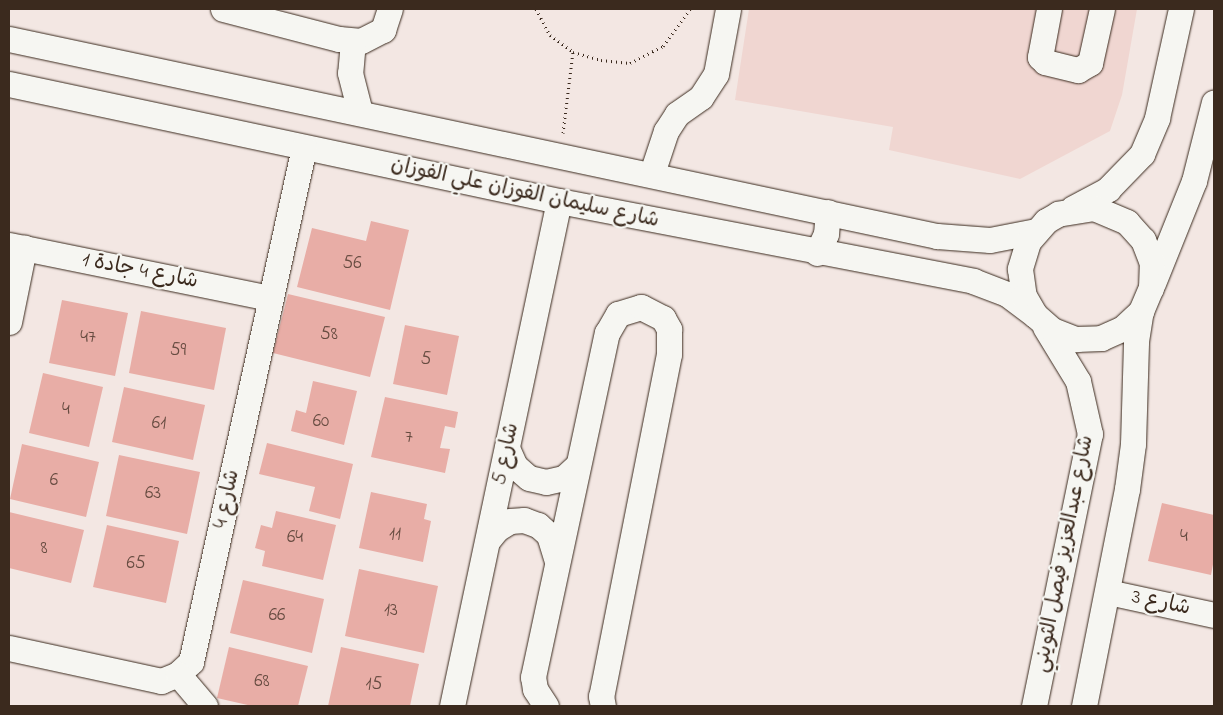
<!DOCTYPE html>
<meta charset="utf-8">
<style>
body{margin:0}
#map{position:relative;width:1223px;height:715px;overflow:hidden;background:#f3e7e3;font-family:"Indie Flower","Playpen Sans Arabic",sans-serif}
div>[style]{position:absolute}
.built>*{inset:0;background:#f0d6d1}
.building>*{inset:0;background:#e8ada6}
.path>*{height:3px;margin-top:-1.5px;transform-origin:0;background:repeating-linear-gradient(90deg,#3b2a1e 0 1px,transparent 0 5px)}
.roads{filter:drop-shadow(0 0 1px #3b2a1e) drop-shadow(0 0 1px #3b2a1e)}
.minor>*{height:25px;margin:-12.5px;padding:0 12.5px;transform-origin:12.5px;border-radius:12.5px;background:#f6f6f2}
span{translate:-50% -50%;white-space:nowrap;text-align:center;line-height:1.15;-webkit-text-stroke:4.5px #f6f6f2;paint-order:stroke}
.number-label{font-size:19px;color:#664b40}
.number-label span{-webkit-text-stroke-width:0}
.street-label{font-size:21px;color:#3b2a1e}
.frame{position:absolute;inset:0;border:10px solid #3b2a1e;pointer-events:none}
</style>
<div id="map">
<div class="built">
<i style="clip-path:polygon(749px 9px,1137px 9px,1122px 95px,1110px 131px,1020px 179px,889px 150px,893px 127px,735px 100px)"></i>
</div>
<div class="building">
<i style="clip-path:polygon(371px 221px,409px 230px,390px 310px,297px 287px,312px 228px,366px 241px)"></i>
<i style="clip-path:polygon(288px 294px,385px 317px,370px 377px,273px 353px)"></i>
<i style="clip-path:polygon(62px 300px,128px 313px,115px 376px,49px 363px)"></i>
<i style="clip-path:polygon(141px 311px,226px 328px,214px 390px,129px 373px)"></i>
<i style="clip-path:polygon(405px 325px,459px 336px,447px 395px,393px 384px)"></i>
<i style="clip-path:polygon(43px 373px,103px 387px,89px 447px,29px 433px)"></i>
<i style="clip-path:polygon(313px 381px,357px 391px,344px 445px,291px 431px,296px 410px,306px 413px)"></i>
<i style="clip-path:polygon(124px 387px,205px 405px,193px 460px,112px 442px)"></i>
<i style="clip-path:polygon(385px 397px,458px 412px,455px 428px,445px 426px,440px 448px,450px 449px,445px 473px,371px 457px)"></i>
<i style="clip-path:polygon(267px 443px,353px 464px,340px 519px,309px 511px,315px 487px,259px 474px)"></i>
<i style="clip-path:polygon(22px 444px,99px 462px,86px 517px,10px 499px)"></i>
<i style="clip-path:polygon(119px 455px,200px 472px,187px 534px,106px 516px)"></i>
<i style="clip-path:polygon(371px 492px,427px 504px,424px 519px,431px 521px,423px 562px,359px 548px)"></i>
<i style="clip-path:polygon(1162px 503px,1214px 515px,1214px 559px,1211px 575px,1148px 561px)"></i>
<i style="clip-path:polygon(276px 511px,336px 525px,323px 580px,262px 566px,265px 551px,255px 548px,261px 525px,272px 528px)"></i>
<i style="clip-path:polygon(9px 512px,84px 530px,71px 583px,9px 568px)"></i>
<i style="clip-path:polygon(107px 525px,179px 541px,166px 603px,93px 587px)"></i>
<i style="clip-path:polygon(359px 569px,438px 586px,424px 653px,345px 636px)"></i>
<i style="clip-path:polygon(243px 580px,324px 599px,312px 653px,230px 633px)"></i>
<i style="clip-path:polygon(229px 647px,308px 666px,298px 706px,252px 706px,217px 698px)"></i>
<i style="clip-path:polygon(341px 647px,419px 664px,410px 706px,328px 706px)"></i>
</div>
<div class="path">
<i style="left:536px;top:9px;width:30px;rotate:62deg"></i>
<i style="left:550px;top:35px;width:29px;rotate:36deg"></i>
<i style="left:573px;top:52px;width:29px;rotate:16deg"></i>
<i style="left:601px;top:60px;width:29px;rotate:6deg"></i>
<i style="left:630px;top:63px;width:37px;rotate:-27deg"></i>
<i style="left:663px;top:46px;width:46px;rotate:-53.9deg"></i>
<i style="left:563px;top:133px;width:82px;rotate:-83deg"></i>
</div>
<div class="roads">
<div class="minor">
<i style="left:223px;top:9px;width:120px;rotate:14.5deg"></i>
<i style="left:339px;top:39px;width:22px;rotate:5deg"></i>
<i style="left:361px;top:41px;width:25px;rotate:-27deg"></i>
<i style="left:383px;top:30px;width:22px;rotate:-72deg"></i>
<i style="left:1049px;top:9px;width:49px;rotate:100.6deg"></i>
<i style="left:1040px;top:57px;width:7px;rotate:45deg"></i>
<i style="left:1045px;top:62px;width:34px;rotate:14deg"></i>
<i style="left:1078px;top:70px;width:14px;rotate:-30deg"></i>
<i style="left:1090px;top:63px;width:55px;rotate:-77.5deg"></i>
<i style="left:9px;top:39px;width:949px;rotate:11.99deg"></i>
<i style="left:937px;top:236px;width:53px;rotate:4.3deg"></i>
<i style="left:990px;top:240px;width:47px;rotate:-11.1deg"></i>
<i style="left:353px;top:41px;width:32px;rotate:95deg"></i>
<i style="left:350px;top:73px;width:40px;rotate:75.6deg"></i>
<i style="left:9px;top:84px;width:562px;rotate:12.01deg"></i>
<i style="left:559px;top:201px;width:422px;rotate:10.9deg"></i>
<i style="left:973px;top:281px;width:36px;rotate:21deg"></i>
<i style="left:1007px;top:294px;width:35px;rotate:37deg"></i>
<i style="left:652px;top:173px;width:44px;rotate:-71.6deg"></i>
<i style="left:666px;top:131px;width:20px;rotate:-57deg"></i>
<i style="left:677px;top:114px;width:29px;rotate:-35deg"></i>
<i style="left:701px;top:97px;width:27px;rotate:-57deg"></i>
<i style="left:716px;top:74px;width:66px;rotate:-79.5deg"></i>
<i style="left:1073px;top:208px;width:40px;rotate:-28deg"></i>
<i style="left:1108px;top:189px;width:49px;rotate:-45.8deg"></i>
<i style="left:1142px;top:154px;width:39px;rotate:-67deg"></i>
<i style="left:1157px;top:118px;width:112px;rotate:-77.6deg"></i>
<i style="left:9px;top:245px;width:266px;rotate:11.5deg"></i>
<i style="left:817px;top:253px;width:21px;rotate:-65deg"></i>
<i style="left:826px;top:234px;width:22px;rotate:-85deg"></i>
<i style="left:1153px;top:283px;width:110px;rotate:-68.1deg"></i>
<i style="left:1194px;top:181px;width:81px;rotate:-75.8deg"></i>
<i style="left:9px;top:322px;width:76px;rotate:-78.5deg"></i>
<i style="left:507px;top:448px;width:20px;rotate:66deg"></i>
<i style="left:515px;top:466px;width:18px;rotate:41deg"></i>
<i style="left:529px;top:478px;width:17px;rotate:13deg"></i>
<i style="left:546px;top:482px;width:18px;rotate:-13deg"></i>
<i style="left:564px;top:478px;width:19px;rotate:-43deg"></i>
<i style="left:488px;top:540px;width:14px;rotate:-51deg"></i>
<i style="left:497px;top:529px;width:15px;rotate:-32deg"></i>
<i style="left:510px;top:521px;width:14px;rotate:-4deg"></i>
<i style="left:524px;top:520px;width:15px;rotate:20deg"></i>
<i style="left:538px;top:525px;width:15px;rotate:42deg"></i>
<i style="left:549px;top:535px;width:28px;rotate:73deg"></i>
<i style="left:1108px;top:592px;width:108px;rotate:12.2deg"></i>
<i style="left:9px;top:648px;width:156px;rotate:12.2deg"></i>
<i style="left:161px;top:681px;width:18px;rotate:-22deg"></i>
<i style="left:178px;top:674px;width:18px;rotate:-43deg"></i>
<i style="left:191px;top:662px;width:527px;rotate:-77.62deg"></i>
<i style="left:178px;top:674px;width:42px;rotate:49.8deg"></i>
<i style="left:452px;top:706px;width:516px;rotate:-78.04deg"></i>
<i style="left:546px;top:706px;width:20px;rotate:-123deg"></i>
<i style="left:535px;top:689px;width:12px;rotate:-99deg"></i>
<i style="left:533px;top:677px;width:352px;rotate:-77.9deg"></i>
<i style="left:607px;top:333px;width:22px;rotate:-60deg"></i>
<i style="left:618px;top:314px;width:24px;rotate:-17deg"></i>
<i style="left:641px;top:307px;width:25px;rotate:27deg"></i>
<i style="left:663px;top:318px;width:13px;rotate:61deg"></i>
<i style="left:669px;top:329px;width:25px;rotate:90deg"></i>
<i style="left:669px;top:354px;width:349px;rotate:101.2deg"></i>
<i style="left:601px;top:696px;width:10px;rotate:79deg"></i>
<i style="left:1034px;top:706px;width:278px;rotate:-78.4deg"></i>
<i style="left:1090px;top:434px;width:54px;rotate:-102.8deg"></i>
<i style="left:1078px;top:381px;width:63px;rotate:-121.4deg"></i>
<i style="left:1084px;top:706px;width:221px;rotate:-78.8deg"></i>
<i style="left:1127px;top:489px;width:45px;rotate:-82.4deg"></i>
<i style="left:1133px;top:444px;width:103px;rotate:-88.3deg"></i>
<i style="left:1136px;top:341px;width:30px;rotate:-81deg"></i>
<i style="left:1141px;top:311px;width:25px;rotate:-67deg"></i>
<i style="left:1151px;top:288px;width:25px;rotate:-88deg"></i>
<i style="left:1152px;top:263px;width:25px;rotate:-111deg"></i>
<i style="left:1143px;top:240px;width:24px;rotate:-132deg"></i>
<i style="left:1127px;top:222px;width:36px;rotate:-157deg"></i>
<i style="left:1094px;top:208px;width:36px;rotate:171deg"></i>
<i style="left:1058px;top:214px;width:14px;rotate:150deg"></i>
<i style="left:1046px;top:221px;width:28px;rotate:131deg"></i>
<i style="left:1028px;top:242px;width:28px;rotate:107deg"></i>
<i style="left:1020px;top:269px;width:27px;rotate:82deg"></i>
<i style="left:1024px;top:296px;width:22px;rotate:60deg"></i>
<i style="left:1035px;top:315px;width:23px;rotate:41deg"></i>
<i style="left:1052px;top:330px;width:26px;rotate:21deg"></i>
<i style="left:1076px;top:339px;width:25px;rotate:-2deg"></i>
<i style="left:1101px;top:338px;width:24px;rotate:-24deg"></i>
<i style="left:1123px;top:328px;width:25px;rotate:-43deg"></i>
</div>
</div>
<div class="number-label">
<span style="left:352px;top:264px">56</span>
<span style="left:329px;top:335px">58</span>
<span style="left:88px;top:338px">47</span>
<span style="left:178px;top:351px">59</span>
<span style="left:426px;top:360px">5</span>
<span style="left:66px;top:410px">4</span>
<span style="left:321px;top:422px">60</span>
<span style="left:159px;top:424px">61</span>
<span style="left:409px;top:438px">7</span>
<span style="left:54px;top:481px">6</span>
<span style="left:153px;top:494px">63</span>
<span style="left:395px;top:535px">11</span>
<span style="left:1184px;top:537px">4</span>
<span style="left:295px;top:538px">64</span>
<span style="left:44px;top:549px">8</span>
<span style="left:136px;top:564px">65</span>
<span style="left:391px;top:611px">13</span>
<span style="left:277px;top:616px">66</span>
<span style="left:262px;top:682px">68</span>
<span style="left:374px;top:685px">15</span>
</div>
<div class="street-label">
<span style="left:525px;top:193px;rotate:12deg">شارع سليمان الفوزان علي الفوزان</span>
<span style="left:140px;top:271px;rotate:11deg">شارع 4 جادة 1</span>
<span style="left:506px;top:454px;rotate:-78deg">شارع 5</span>
<span style="left:227px;top:499px;rotate:-78deg">شارع 4</span>
<span style="left:1064px;top:554px;rotate:-79deg">شارع عبدالعزيز فيصل الثويني</span>
<span style="left:1161px;top:603px;rotate:12deg">شارع 3</span>
</div>
<div class="frame"></div>
</div>
